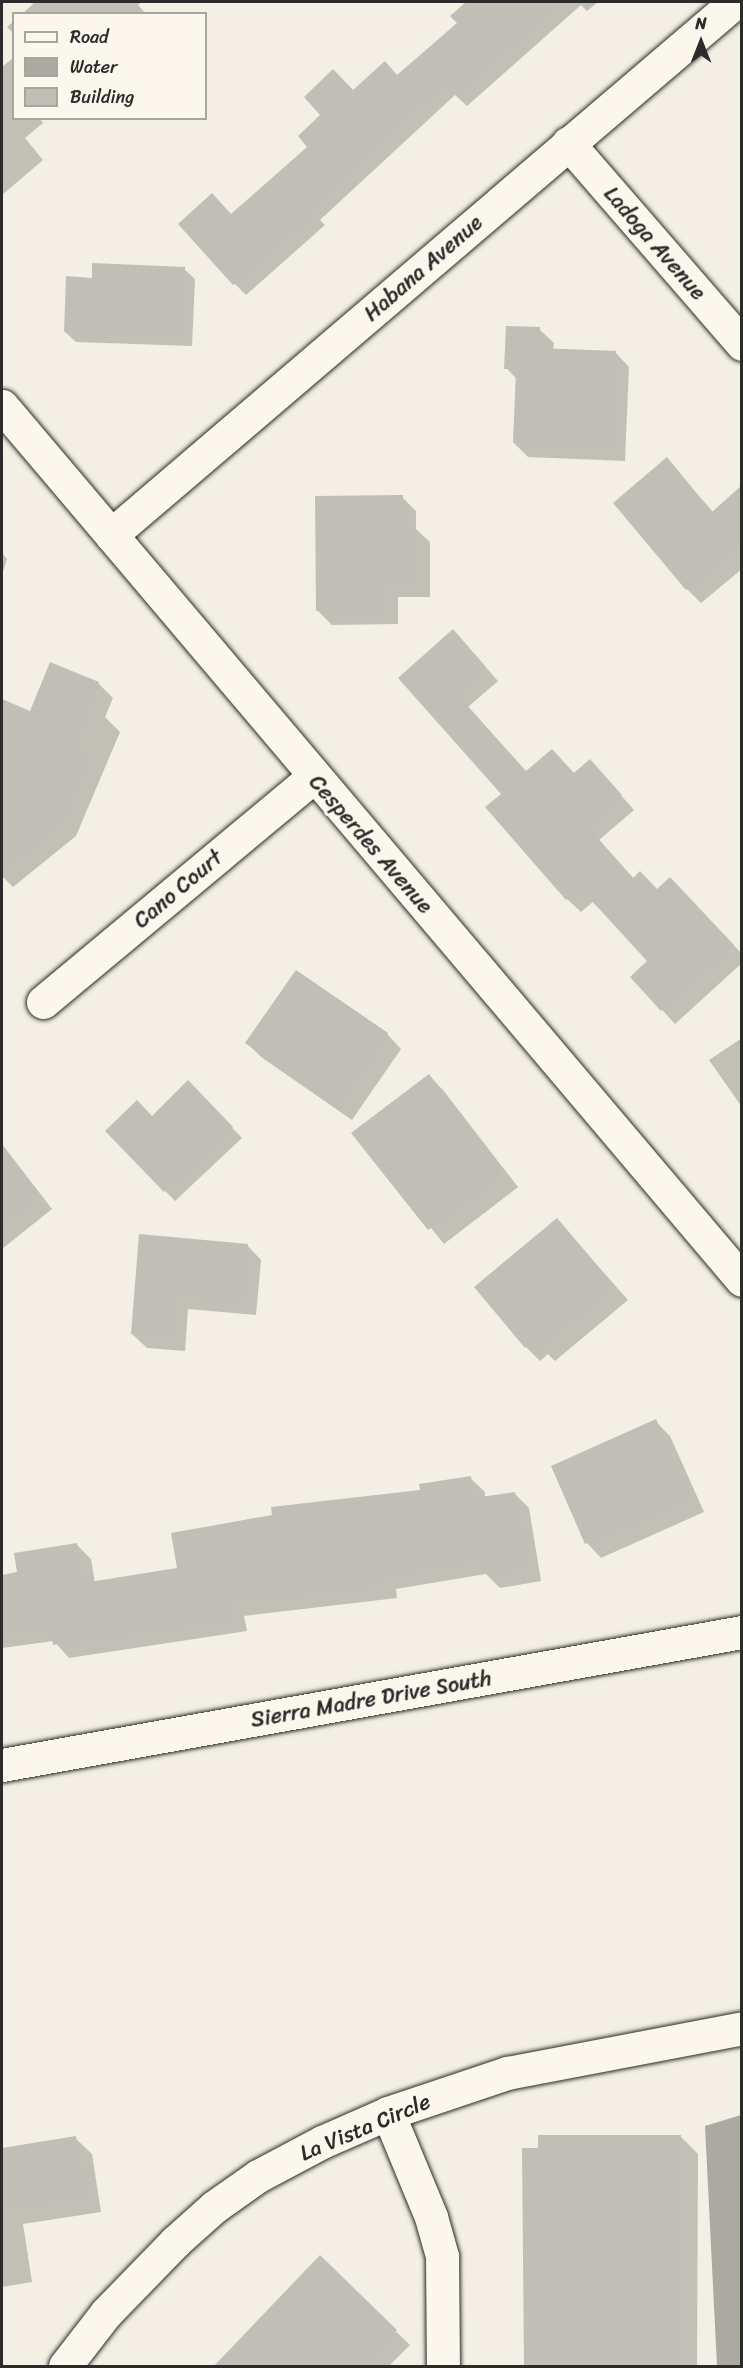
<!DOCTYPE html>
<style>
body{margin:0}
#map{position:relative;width:743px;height:2368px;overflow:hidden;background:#f3efe4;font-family:Sriracha,sans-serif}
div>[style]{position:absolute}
.water>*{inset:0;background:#aca9a2}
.shadow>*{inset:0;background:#0003}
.building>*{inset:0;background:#c0beb6}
.roads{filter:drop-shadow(0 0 2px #2b2b2b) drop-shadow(0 0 2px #2b2b2b)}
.minor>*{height:33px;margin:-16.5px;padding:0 16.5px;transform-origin:16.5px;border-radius:16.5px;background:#fbf7ec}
span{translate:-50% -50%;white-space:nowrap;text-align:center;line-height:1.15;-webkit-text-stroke:6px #fbf7ec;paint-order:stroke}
.street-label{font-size:22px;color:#2b2b2b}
.frame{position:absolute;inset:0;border:3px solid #2b2b2b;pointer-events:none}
.legend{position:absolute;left:12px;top:12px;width:195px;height:108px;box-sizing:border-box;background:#fbf7ec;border:2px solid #a8a59f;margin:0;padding:8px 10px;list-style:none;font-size:18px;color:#2b2b2b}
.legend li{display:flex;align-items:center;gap:12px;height:30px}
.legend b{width:30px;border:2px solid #a8a59f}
.north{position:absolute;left:671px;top:12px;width:60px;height:60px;-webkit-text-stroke:4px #fbf7ec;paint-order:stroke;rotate:0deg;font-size:16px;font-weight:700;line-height:24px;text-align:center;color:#2b2b2b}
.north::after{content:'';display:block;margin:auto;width:21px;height:27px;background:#2b2b2b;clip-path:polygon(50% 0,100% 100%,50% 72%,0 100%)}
</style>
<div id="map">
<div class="water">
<i style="clip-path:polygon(741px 2115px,741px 2366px,717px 2366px,705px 2126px)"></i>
</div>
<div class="shadow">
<i style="clip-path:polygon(35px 2px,141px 2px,138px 5px,146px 14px,22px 14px)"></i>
<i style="clip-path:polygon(468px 2px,598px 2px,587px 11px,581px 5px,467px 106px,455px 95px,320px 220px,325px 225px,246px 295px,234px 283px,231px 216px,310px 147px,353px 92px,398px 76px,459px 23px,452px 16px)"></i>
<i style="clip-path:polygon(14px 21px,14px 34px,7px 27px)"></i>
<i style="clip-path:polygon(14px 57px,14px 118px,43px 118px,41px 120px,43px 123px,25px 138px,43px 160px,2px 195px,2px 67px)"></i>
<i style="clip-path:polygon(184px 269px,195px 279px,192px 346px,76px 342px,65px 332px,93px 279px)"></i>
<i style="clip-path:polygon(539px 329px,554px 343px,553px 350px,615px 352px,629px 367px,625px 461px,528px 457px,514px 443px,517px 379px,506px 368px)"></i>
<i style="clip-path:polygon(667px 460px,714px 513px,729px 499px,742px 512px,742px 569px,701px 603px,687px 589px)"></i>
<i style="clip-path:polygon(402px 497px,416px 511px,416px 529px,430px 542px,430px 597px,398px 597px,398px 624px,332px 625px,317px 610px)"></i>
<i style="clip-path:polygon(2px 553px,7px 559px,2px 575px)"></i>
<i style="clip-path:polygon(466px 645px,498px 681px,468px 707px,527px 773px,603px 775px,634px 810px,599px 840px,634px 879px,657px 891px,684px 893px,742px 954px,742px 963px,675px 1024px,632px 977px,649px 961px,594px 901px,581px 912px,567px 899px,503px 794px,400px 678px)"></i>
<i style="clip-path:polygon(98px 683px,113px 698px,105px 717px,120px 732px,76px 836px,13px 887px,2px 876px,2px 800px,36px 773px,2px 759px,2px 701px,31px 713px)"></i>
<i style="clip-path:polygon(296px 972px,387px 1034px,401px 1049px,352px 1120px,261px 1057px,247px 1043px)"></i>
<i style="clip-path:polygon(742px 1038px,742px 1107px,709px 1060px)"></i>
<i style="clip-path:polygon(429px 1076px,443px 1090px,518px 1187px,444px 1244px,402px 1193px)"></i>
<i style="clip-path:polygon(198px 1092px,242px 1138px,175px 1201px,107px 1131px,152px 1118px)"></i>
<i style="clip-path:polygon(2px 1144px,52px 1209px,2px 1249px)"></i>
<i style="clip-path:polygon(557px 1220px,628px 1300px,555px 1361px,548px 1354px,540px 1361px,526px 1347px)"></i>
<i style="clip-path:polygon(140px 1236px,247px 1245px,261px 1260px,256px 1315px,188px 1309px,185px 1351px,147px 1348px,132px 1334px)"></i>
<i style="clip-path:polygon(655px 1421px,670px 1436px,704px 1512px,601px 1558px,587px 1543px)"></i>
<i style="clip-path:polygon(470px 1478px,485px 1492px,485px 1498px,514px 1493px,529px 1508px,541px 1581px,500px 1588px,486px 1574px,396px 1589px,397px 1598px,244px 1616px,247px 1631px,69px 1658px,54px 1641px,2px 1648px,2px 1576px,19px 1574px,77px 1545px,91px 1559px,95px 1583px,178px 1569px)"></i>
<i style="clip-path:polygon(681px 2137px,698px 2154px,697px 2366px,525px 2366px)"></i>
<i style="clip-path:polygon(75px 2138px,92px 2154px,101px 2212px,23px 2224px,32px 2282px,2px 2287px,2px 2149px)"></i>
<i style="clip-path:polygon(320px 2258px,410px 2345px,389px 2366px,215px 2366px)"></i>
</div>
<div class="building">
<i style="clip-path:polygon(466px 2px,561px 2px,454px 95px,443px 83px,309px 208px,314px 213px,233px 285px,178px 224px,212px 193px,231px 214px,307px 147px,298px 136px,320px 115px,304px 97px,333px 69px,353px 90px,385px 61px,397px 75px,457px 23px,450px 16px)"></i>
<i style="clip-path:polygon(92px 263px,185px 267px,182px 337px,64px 332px,66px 276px,92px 278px)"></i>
<i style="clip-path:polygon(506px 326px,540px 327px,539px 348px,616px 351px,612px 447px,513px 443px,516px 369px,504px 369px)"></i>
<i style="clip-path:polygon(667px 457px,712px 512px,741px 486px,741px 543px,686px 590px,613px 503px)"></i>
<i style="clip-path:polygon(403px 495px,403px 527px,416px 527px,417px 584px,385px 584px,385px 610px,316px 611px,315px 496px)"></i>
<i style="clip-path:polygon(453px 629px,486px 667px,456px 693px,526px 771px,552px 749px,574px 773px,590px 759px,622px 795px,587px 826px,633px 878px,640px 871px,657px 889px,670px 877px,734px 945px,661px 1011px,630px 977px,647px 961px,580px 888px,566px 900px,485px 807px,501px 794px,398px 678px)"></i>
<i style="clip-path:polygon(50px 662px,99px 682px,72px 748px,90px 755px,62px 822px,2px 870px,2px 699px,30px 711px)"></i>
<i style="clip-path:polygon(296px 970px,388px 1033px,337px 1107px,245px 1043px)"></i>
<i style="clip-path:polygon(429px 1074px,504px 1172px,428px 1230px,351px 1133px)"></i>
<i style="clip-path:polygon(188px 1080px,233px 1127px,164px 1192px,105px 1131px,137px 1100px,152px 1116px)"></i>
<i style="clip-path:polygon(2px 1146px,39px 1194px,2px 1223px)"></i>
<i style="clip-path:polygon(557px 1218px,614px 1285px,539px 1348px,533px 1340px,525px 1348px,474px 1287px)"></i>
<i style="clip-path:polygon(139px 1234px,248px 1244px,242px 1301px,174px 1295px,171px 1338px,131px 1334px)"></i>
<i style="clip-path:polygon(656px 1419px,691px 1497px,585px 1544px,551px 1466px)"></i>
<i style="clip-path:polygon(471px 1476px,474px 1498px,515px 1492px,528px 1567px,485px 1574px,482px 1558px,382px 1575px,383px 1584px,231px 1602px,233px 1617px,53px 1645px,50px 1625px,2px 1632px,2px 1575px,17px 1572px,14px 1553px,77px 1543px,83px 1583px,177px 1568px,171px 1533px,272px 1515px,271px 1507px,420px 1490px,419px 1484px)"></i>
<i style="clip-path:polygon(538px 2135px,681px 2135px,680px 2367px,524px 2367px,522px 2148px,538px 2148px)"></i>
<i style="clip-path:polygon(76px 2136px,85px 2196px,2px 2209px,2px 2148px)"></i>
<i style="clip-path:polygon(320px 2255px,397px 2330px,361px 2367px,213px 2367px)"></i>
</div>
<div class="roads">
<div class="minor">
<i style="left:568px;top:143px;width:266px;rotate:49.1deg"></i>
<i style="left:2px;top:406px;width:1145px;rotate:49.75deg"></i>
<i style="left:111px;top:535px;width:821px;rotate:-40.5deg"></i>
<i style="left:43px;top:1002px;width:351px;rotate:-39.8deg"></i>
<i style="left:2px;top:1765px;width:752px;rotate:-10.19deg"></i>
<i style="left:388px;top:2113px;width:113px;rotate:67.5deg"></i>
<i style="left:431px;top:2217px;width:41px;rotate:74.2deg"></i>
<i style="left:442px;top:2256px;width:110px;rotate:89.5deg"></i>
<i style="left:65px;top:2366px;width:67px;rotate:-52.3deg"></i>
<i style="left:106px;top:2313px;width:100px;rotate:-45.8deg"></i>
<i style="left:176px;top:2241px;width:51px;rotate:-41.8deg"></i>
<i style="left:214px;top:2207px;width:54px;rotate:-35.2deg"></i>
<i style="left:258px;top:2176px;width:72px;rotate:-28deg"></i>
<i style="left:322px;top:2142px;width:72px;rotate:-23.7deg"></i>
<i style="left:388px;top:2113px;width:126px;rotate:-18.6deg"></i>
<i style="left:507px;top:2073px;width:239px;rotate:-10.8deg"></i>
</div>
</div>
<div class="street-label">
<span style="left:655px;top:243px;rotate:49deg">Ladoga Avenue</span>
<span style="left:423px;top:268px;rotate:-41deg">Habana Avenue</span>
<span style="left:371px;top:844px;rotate:49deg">Cesperdes Avenue</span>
<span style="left:178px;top:889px;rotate:-40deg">Cano Court</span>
<span style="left:371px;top:1699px;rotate:-10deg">Sierra Madre Drive South</span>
<span style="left:365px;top:2127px;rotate:-23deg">La Vista Circle</span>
</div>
<div class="frame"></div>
<ul class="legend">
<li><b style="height:8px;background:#fbf7ec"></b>Road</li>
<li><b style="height:16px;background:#aca9a2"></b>Water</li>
<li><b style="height:16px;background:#c0beb6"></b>Building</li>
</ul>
<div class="north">N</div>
</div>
